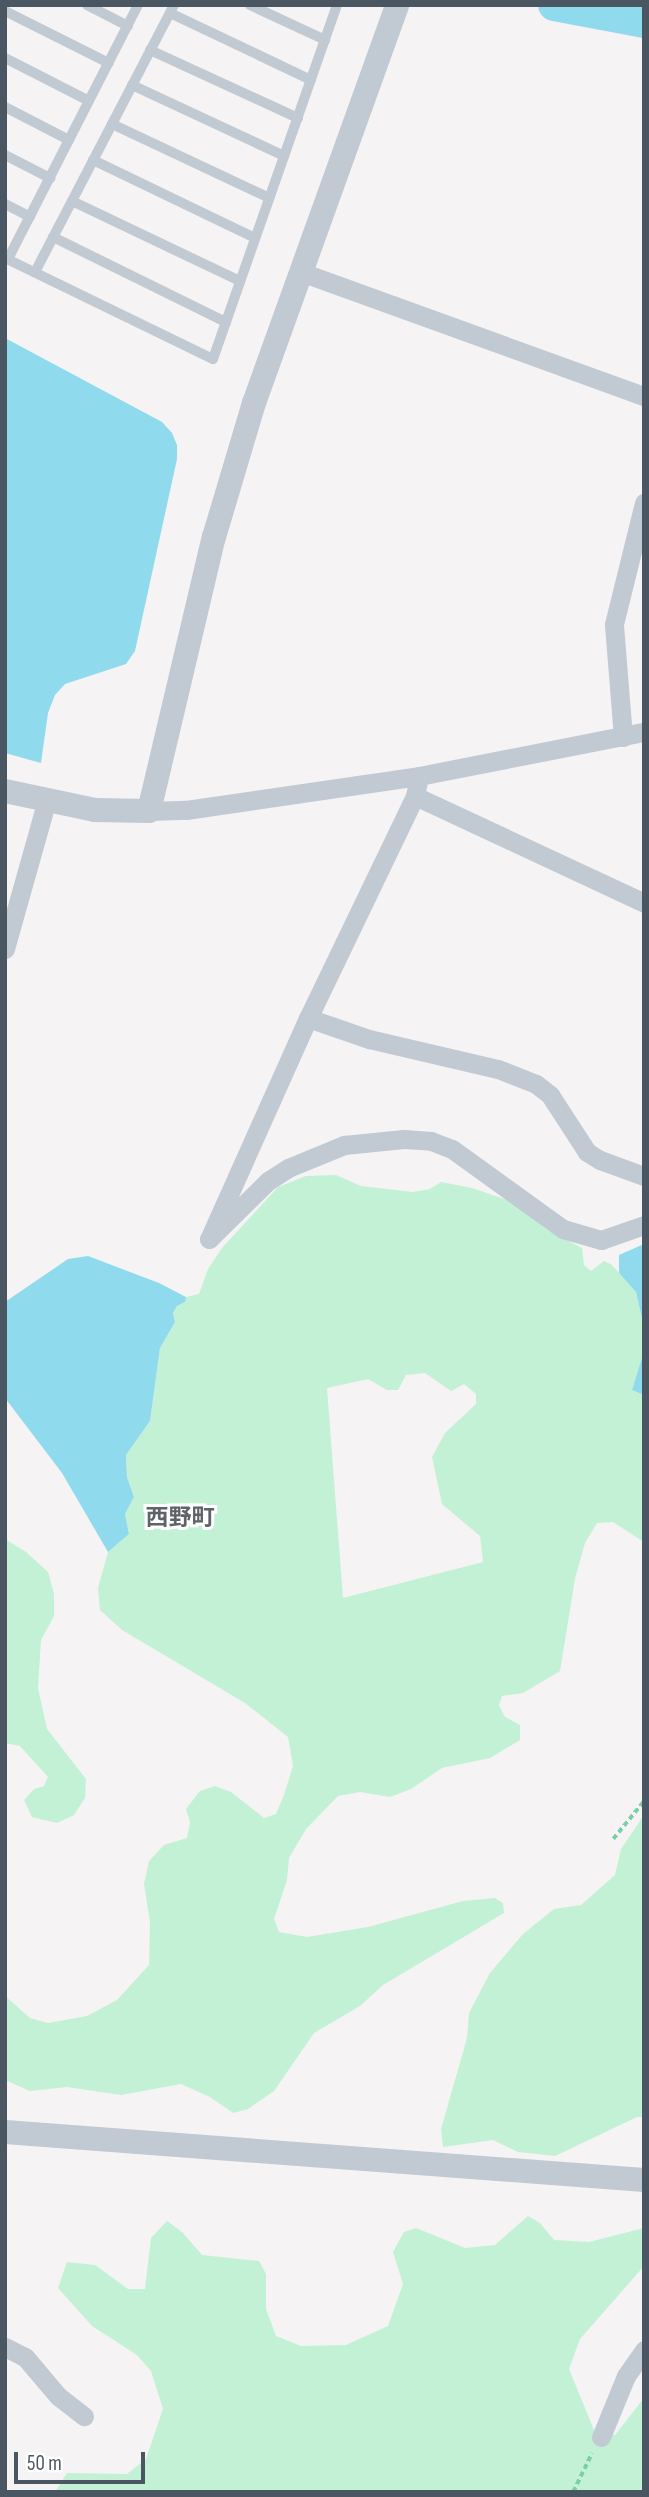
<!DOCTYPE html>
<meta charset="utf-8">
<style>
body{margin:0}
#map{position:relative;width:649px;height:2497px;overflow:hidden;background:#f5f3f3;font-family:"Sofia Sans Condensed","Noto Sans JP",sans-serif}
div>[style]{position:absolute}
.green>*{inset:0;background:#c3f1d5}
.water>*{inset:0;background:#90daee}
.river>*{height:32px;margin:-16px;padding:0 16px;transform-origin:16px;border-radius:16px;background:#90daee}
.path>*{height:3.5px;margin-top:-1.75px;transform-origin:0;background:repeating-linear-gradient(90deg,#7ad0a6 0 5px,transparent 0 8.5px)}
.service>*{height:10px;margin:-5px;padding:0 5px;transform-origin:5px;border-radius:5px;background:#c1cad2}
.minor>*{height:19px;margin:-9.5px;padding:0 9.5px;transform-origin:9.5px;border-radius:9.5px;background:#c1cad2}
.tertiary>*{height:24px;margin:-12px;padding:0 12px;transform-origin:12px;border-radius:12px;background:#c1cad2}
span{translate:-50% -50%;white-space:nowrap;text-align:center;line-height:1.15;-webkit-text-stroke:6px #fff;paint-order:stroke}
.quarter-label{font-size:23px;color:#5f6368;font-weight:700}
.frame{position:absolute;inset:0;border:7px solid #4a5661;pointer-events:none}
.scale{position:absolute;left:14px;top:2452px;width:131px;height:32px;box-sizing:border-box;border:4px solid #4a5661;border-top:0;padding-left:9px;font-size:21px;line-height:24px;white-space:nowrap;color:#4a5661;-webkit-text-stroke:5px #fff;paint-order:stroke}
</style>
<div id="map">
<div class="green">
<i style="clip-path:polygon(evenodd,336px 1175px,361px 1186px,413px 1192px,430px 1189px,441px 1182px,472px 1188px,519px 1204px,546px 1229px,582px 1248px,584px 1265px,591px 1271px,604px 1261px,612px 1265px,636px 1292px,644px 1327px,644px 1351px,632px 1390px,644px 1395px,644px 1542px,613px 1522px,597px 1523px,585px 1543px,575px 1579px,560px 1671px,523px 1693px,502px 1696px,499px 1705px,505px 1717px,520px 1725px,520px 1740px,490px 1758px,442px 1768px,411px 1789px,390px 1797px,360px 1792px,338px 1796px,306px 1829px,289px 1858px,287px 1880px,274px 1919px,279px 1932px,307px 1937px,368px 1927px,463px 1901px,495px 1898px,503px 1903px,504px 1913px,383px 1985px,360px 2006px,314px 2033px,274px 2091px,248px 2109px,233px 2113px,210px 2097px,181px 2084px,121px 2095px,67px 2087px,30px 2091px,5px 2080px,5px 1996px,30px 2018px,48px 2023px,87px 2016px,117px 2000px,149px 1965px,150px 1922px,144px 1884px,149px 1861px,164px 1845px,187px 1838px,190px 1822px,186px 1809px,200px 1791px,215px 1786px,231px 1792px,264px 1818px,276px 1814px,284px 1795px,293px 1766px,288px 1737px,245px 1703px,122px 1630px,100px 1610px,98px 1588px,108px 1552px,129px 1534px,125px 1514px,134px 1497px,127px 1477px,126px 1455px,150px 1421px,160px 1348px,175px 1322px,173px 1313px,177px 1306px,185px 1302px,186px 1297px,199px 1294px,208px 1269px,222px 1248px,278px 1187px,306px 1176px,336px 1175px,425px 1373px,451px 1391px,464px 1384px,476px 1394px,476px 1404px,445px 1433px,432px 1457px,442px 1504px,480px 1536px,483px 1562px,343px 1598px,327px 1388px,368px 1379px,387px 1390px,398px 1390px,406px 1375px,425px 1373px)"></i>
<i style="clip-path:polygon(5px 1539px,26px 1552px,48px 1572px,54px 1594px,54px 1616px,41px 1640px,38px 1688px,47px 1729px,86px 1779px,85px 1798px,74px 1815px,57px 1823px,32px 1817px,24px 1800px,34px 1789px,44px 1786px,48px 1777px,20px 1746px,5px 1743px)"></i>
<i style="clip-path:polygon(644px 1815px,644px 2117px,637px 2117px,555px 2156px,518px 2152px,493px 2140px,443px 2147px,441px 2129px,467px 2038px,469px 2013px,490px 1973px,523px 1934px,554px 1909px,581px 1905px,615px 1875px,621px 1849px)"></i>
<i style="clip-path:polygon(528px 2216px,540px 2223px,554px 2240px,589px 2242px,644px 2228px,644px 2266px,580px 2339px,569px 2369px,594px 2430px,615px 2435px,644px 2398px,644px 2492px,55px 2492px,67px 2473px,127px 2474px,146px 2459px,163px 2409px,151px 2371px,137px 2355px,92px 2326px,58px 2288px,67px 2262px,95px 2265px,128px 2289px,145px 2289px,151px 2238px,167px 2221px,183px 2233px,202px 2255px,259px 2261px,266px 2274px,266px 2309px,276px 2336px,301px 2346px,346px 2345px,388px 2326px,403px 2284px,393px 2252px,404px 2232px,416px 2228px,465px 2248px,495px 2245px)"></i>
</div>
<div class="water">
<i style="clip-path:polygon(5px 338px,162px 422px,172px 433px,177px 445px,177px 459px,135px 651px,126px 664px,65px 684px,55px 695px,48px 713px,41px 763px,5px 753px)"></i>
<i style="clip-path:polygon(644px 1244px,644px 1327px,636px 1292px,619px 1273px,619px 1255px)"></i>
<i style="clip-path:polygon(88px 1256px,159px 1283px,186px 1297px,185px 1302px,177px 1306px,173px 1313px,175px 1322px,160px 1348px,150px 1421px,126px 1455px,127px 1477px,134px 1497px,125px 1514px,129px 1534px,108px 1552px,62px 1473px,5px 1398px,5px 1302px,68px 1259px)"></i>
<i style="clip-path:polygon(644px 1351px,644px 1395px,632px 1390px)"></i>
</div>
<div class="river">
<i style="left:554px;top:5px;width:92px;rotate:10.7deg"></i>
</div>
<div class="path">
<i style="left:613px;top:1839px;width:49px;rotate:-50.8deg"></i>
<i style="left:573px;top:2492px;width:43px;rotate:-64deg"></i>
</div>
<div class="service">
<i style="left:87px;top:5px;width:46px;rotate:27.1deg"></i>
<i style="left:250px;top:5px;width:83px;rotate:25deg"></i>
<i style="left:5px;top:11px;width:116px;rotate:26.6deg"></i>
<i style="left:170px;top:13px;width:156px;rotate:25.4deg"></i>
<i style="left:150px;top:50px;width:163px;rotate:24.7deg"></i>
<i style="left:5px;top:58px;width:94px;rotate:27.1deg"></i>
<i style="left:132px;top:85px;width:168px;rotate:25deg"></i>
<i style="left:5px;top:107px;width:72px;rotate:27.3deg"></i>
<i style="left:112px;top:124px;width:174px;rotate:25.2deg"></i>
<i style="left:5px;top:155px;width:51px;rotate:27.1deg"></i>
<i style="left:93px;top:160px;width:180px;rotate:25.7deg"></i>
<i style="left:72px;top:201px;width:186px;rotate:25.5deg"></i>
<i style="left:5px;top:204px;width:28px;rotate:27deg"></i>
<i style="left:53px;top:237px;width:193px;rotate:26.2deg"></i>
<i style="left:5px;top:258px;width:231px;rotate:25.9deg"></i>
<i style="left:213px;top:359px;width:375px;rotate:-70.7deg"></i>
<i style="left:8px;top:259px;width:285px;rotate:-62.9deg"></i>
<i style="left:35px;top:272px;width:301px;rotate:-62.5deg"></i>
</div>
<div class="minor">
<i style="left:301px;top:272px;width:365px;rotate:19.9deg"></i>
<i style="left:623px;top:737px;width:113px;rotate:-94.6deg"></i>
<i style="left:614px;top:624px;width:125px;rotate:-76.1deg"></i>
<i style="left:419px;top:776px;width:20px;rotate:101deg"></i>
<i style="left:415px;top:796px;width:246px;rotate:115.7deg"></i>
<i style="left:308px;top:1018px;width:242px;rotate:114.1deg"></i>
<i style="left:209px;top:1239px;width:83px;rotate:-44.5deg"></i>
<i style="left:268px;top:1181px;width:24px;rotate:-33deg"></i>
<i style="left:288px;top:1168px;width:61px;rotate:-22.3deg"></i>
<i style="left:344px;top:1145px;width:60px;rotate:-5.7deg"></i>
<i style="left:404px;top:1139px;width:27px;rotate:4deg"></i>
<i style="left:431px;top:1141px;width:22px;rotate:21deg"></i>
<i style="left:452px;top:1149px;width:137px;rotate:35.8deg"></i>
<i style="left:563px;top:1229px;width:40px;rotate:16deg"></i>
<i style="left:601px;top:1240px;width:46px;rotate:-19.2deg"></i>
<i style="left:415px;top:796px;width:253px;rotate:25deg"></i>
<i style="left:149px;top:811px;width:37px;rotate:-2deg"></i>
<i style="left:186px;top:810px;width:235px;rotate:-8.3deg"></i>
<i style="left:419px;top:776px;width:229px;rotate:-11.1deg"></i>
<i style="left:5px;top:949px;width:155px;rotate:-74.3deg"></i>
<i style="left:308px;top:1018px;width:65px;rotate:19deg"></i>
<i style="left:369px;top:1039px;width:132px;rotate:13.1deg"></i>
<i style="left:498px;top:1069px;width:41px;rotate:21.5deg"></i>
<i style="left:536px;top:1084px;width:18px;rotate:38deg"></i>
<i style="left:550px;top:1095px;width:68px;rotate:57deg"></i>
<i style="left:587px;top:1152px;width:15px;rotate:32deg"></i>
<i style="left:600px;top:1160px;width:47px;rotate:20deg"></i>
<i style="left:5px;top:2347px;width:22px;rotate:27deg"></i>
<i style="left:25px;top:2357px;width:51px;rotate:49.8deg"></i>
<i style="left:58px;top:2396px;width:33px;rotate:38deg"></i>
<i style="left:601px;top:2437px;width:66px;rotate:-67.7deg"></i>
<i style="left:626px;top:2376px;width:32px;rotate:-55deg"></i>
</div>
<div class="tertiary">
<i style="left:5px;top:791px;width:92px;rotate:11.9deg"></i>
<i style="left:95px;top:810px;width:54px;rotate:1.1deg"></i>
<i style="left:149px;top:811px;width:282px;rotate:-76.7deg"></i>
<i style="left:214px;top:537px;width:140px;rotate:-73.4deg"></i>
<i style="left:254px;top:403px;width:423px;rotate:-70.2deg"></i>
<i style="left:5px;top:2132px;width:641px;rotate:4.3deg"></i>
</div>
<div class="quarter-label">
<span style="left:180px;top:1518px">西野町</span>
</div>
<div class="frame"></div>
<div class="scale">50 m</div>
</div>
